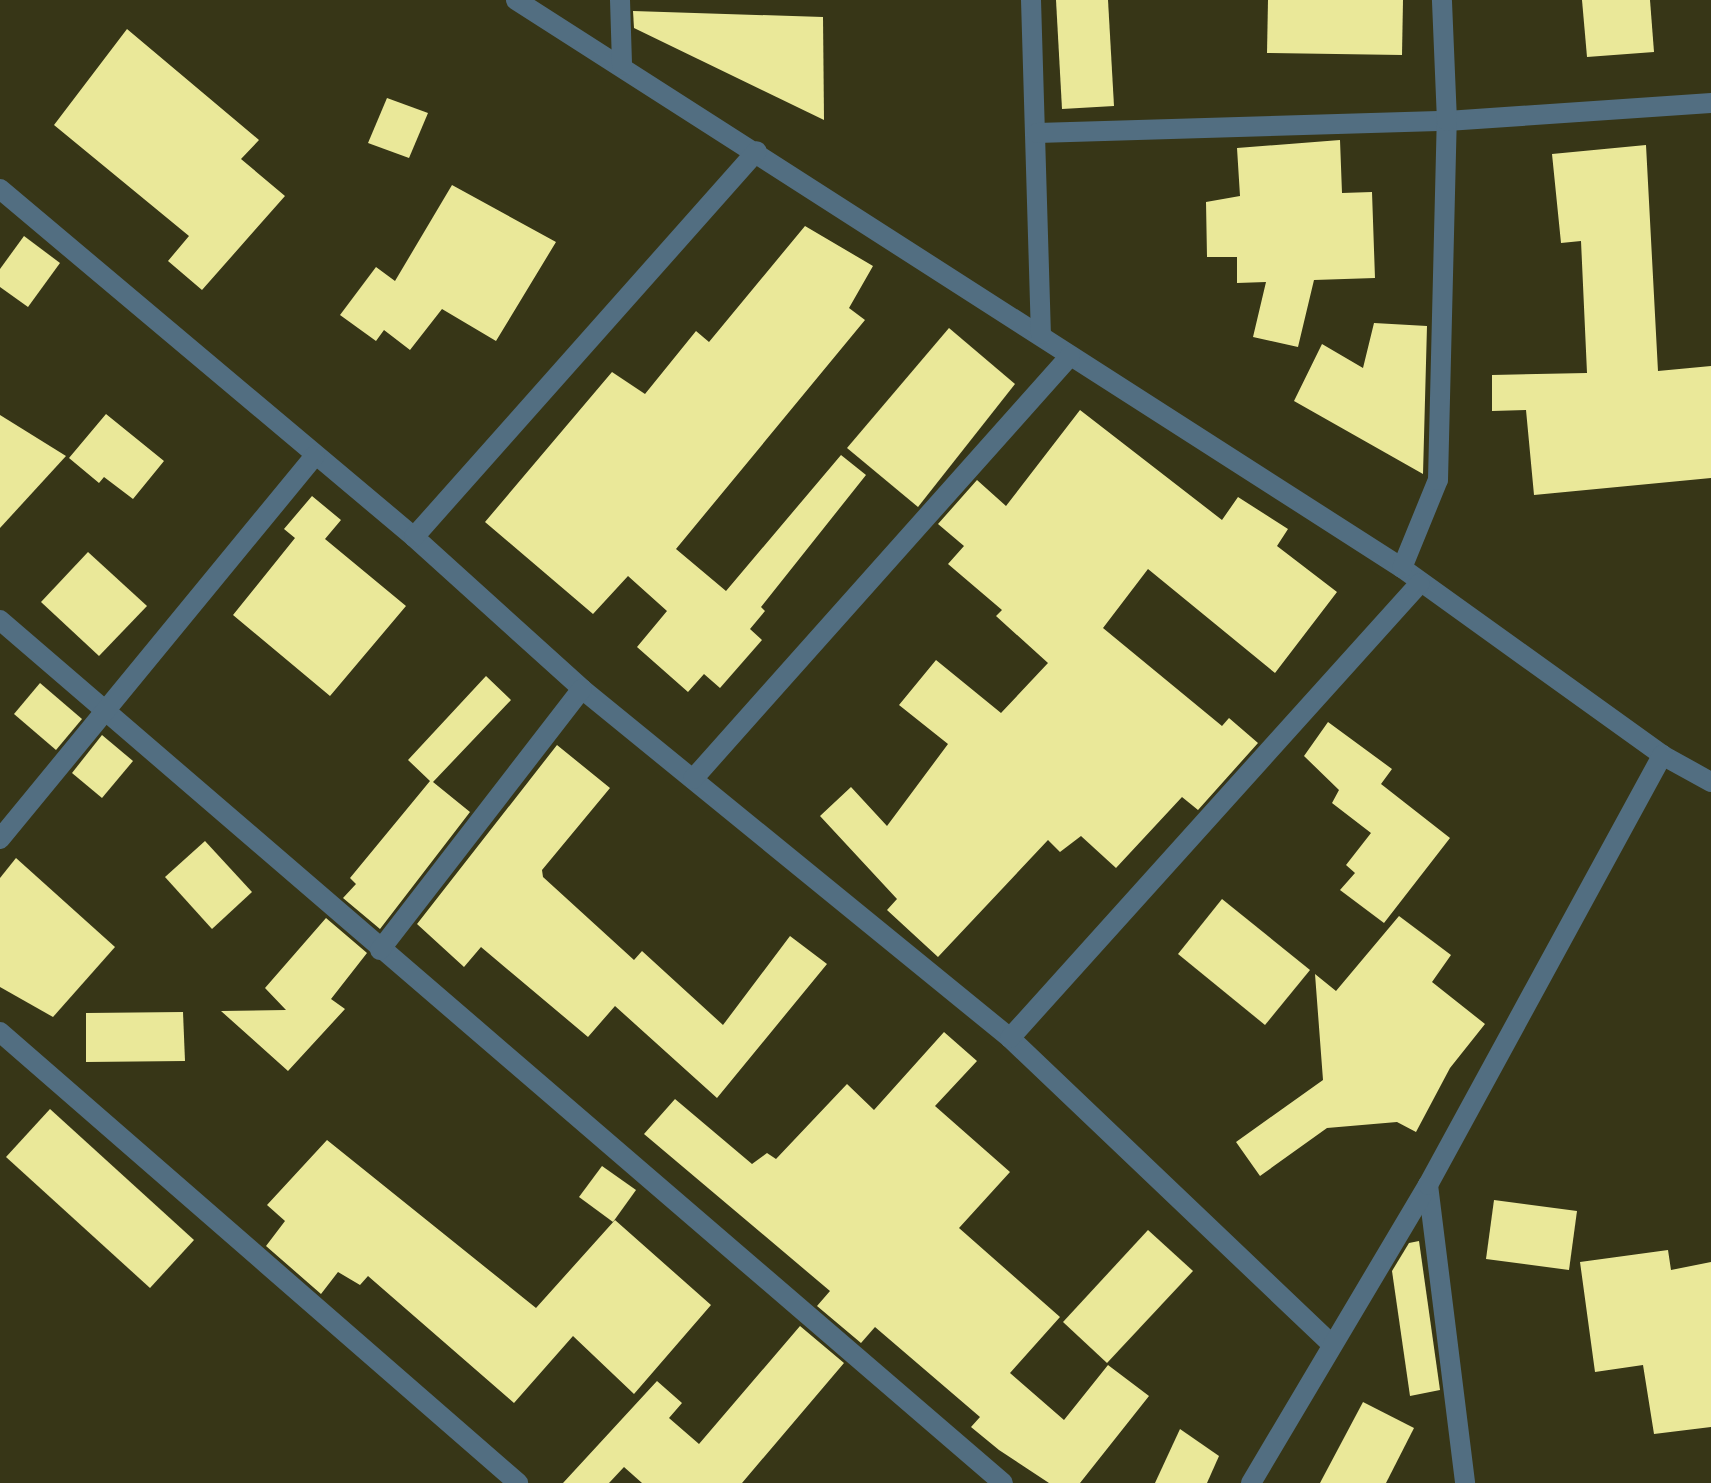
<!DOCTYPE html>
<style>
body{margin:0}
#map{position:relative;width:1711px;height:1483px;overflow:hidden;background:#373617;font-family:"Golos Text",sans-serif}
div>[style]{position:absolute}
.building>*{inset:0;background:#eae899}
.street>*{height:20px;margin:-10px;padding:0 10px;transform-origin:10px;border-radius:10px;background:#526e81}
span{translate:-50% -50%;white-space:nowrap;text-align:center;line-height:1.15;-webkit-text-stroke:8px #373617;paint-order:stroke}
</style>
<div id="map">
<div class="building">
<i style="clip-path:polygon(1056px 0,1108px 0,1114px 106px,1062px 109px)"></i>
<i style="clip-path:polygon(1268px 0,1403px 0,1402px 55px,1267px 53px)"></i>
<i style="clip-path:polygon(1582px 0,1650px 0,1654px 52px,1587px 57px)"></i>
<i style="clip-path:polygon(633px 11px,823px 17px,824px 120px,634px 28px)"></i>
<i style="clip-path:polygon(127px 29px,259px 140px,241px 159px,285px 196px,202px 290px,168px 261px,189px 236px,54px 125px)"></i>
<i style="clip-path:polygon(387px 98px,428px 113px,409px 158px,368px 143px)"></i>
<i style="clip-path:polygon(1340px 140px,1342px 193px,1372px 192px,1375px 278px,1314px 280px,1298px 347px,1253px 337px,1266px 282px,1237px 283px,1237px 257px,1207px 257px,1206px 202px,1240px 196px,1237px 148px)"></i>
<i style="clip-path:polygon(1646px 145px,1658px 371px,1711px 366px,1711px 478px,1534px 495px,1526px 410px,1492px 411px,1492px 375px,1587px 373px,1581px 241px,1561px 243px,1552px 154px)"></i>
<i style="clip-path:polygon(452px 185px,556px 242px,496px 341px,442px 309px,410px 350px,384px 330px,376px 341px,340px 315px,376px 267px,395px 281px)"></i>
<i style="clip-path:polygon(805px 226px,873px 266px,849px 308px,865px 320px,676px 549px,726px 591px,841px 455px,866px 475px,761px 607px,765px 611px,750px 629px,762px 640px,720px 688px,704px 674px,688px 692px,637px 647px,667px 611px,628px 576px,593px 614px,485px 522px,612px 372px,645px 394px,696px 331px,709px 342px)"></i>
<i style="clip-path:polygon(24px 236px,60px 263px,28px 307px,0 287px,0 269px)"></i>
<i style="clip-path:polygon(1374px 323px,1427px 326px,1423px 474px,1294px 401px,1322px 344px,1363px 368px)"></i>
<i style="clip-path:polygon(949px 328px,1015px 384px,918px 507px,847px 448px)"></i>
<i style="clip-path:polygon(1080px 410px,1222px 520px,1238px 497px,1288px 529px,1277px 546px,1337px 592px,1275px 673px,1148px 569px,1103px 628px,1222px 726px,1229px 718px,1258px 743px,1198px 810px,1182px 797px,1116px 868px,1081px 836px,1060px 852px,1048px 840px,938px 957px,887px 910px,897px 899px,820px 816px,851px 787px,887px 826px,948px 744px,899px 705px,936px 660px,1001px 713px,1048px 663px,996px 616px,1002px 610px,948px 564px,964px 546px,938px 524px,977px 480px,1006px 506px)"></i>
<i style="clip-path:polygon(106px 414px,164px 461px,133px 499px,104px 477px,99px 483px,69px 458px)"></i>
<i style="clip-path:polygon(0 415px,66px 456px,0 528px)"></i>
<i style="clip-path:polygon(312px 496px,341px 520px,325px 539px,406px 606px,330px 696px,233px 615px,295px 538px,284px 529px)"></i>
<i style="clip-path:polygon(88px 552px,147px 606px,99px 656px,41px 602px)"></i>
<i style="clip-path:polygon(486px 676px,511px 700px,433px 782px,470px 812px,380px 929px,343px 898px,356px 884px,350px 878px,430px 781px,408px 760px)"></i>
<i style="clip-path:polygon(40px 683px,82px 719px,56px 750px,14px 714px)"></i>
<i style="clip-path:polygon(1328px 722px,1392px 769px,1381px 784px,1450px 838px,1384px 923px,1340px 890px,1355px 873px,1346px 865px,1371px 833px,1332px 803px,1339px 790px,1304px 756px)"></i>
<i style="clip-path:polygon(102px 735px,133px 761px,102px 798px,72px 773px)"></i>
<i style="clip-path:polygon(557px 745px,610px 788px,542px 870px,543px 877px,634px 960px,642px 951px,723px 1025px,790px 936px,827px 964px,717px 1098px,615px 1006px,588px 1037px,481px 947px,464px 967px,417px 924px)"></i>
<i style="clip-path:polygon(205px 841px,252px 892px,212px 929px,165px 877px)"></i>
<i style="clip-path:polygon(16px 858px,115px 947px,53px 1017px,0 987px,0 878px)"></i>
<i style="clip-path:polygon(1222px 899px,1310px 970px,1265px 1025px,1178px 954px)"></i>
<i style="clip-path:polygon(1399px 916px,1451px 955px,1432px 982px,1485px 1024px,1450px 1068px,1416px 1132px,1397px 1122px,1327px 1128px,1260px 1176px,1236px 1142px,1323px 1080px,1315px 974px,1336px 991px)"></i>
<i style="clip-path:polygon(326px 918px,367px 953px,331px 999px,345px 1009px,288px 1071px,221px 1011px,286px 1010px,265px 988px)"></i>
<i style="clip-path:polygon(183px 1012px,185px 1061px,86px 1062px,86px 1013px)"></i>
<i style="clip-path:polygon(944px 1032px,977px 1061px,935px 1106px,1010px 1172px,959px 1228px,1060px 1317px,1010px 1373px,1064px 1420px,1108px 1365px,1149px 1396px,1080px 1483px,1049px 1483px,999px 1450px,971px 1427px,980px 1417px,875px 1327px,861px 1343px,817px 1306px,830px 1291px,644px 1134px,675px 1099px,752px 1164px,767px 1153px,776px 1159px,847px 1084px,874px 1110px)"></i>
<i style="clip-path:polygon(50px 1109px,194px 1240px,150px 1288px,6px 1157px)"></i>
<i style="clip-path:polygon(327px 1140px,536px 1308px,615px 1220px,711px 1305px,634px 1394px,573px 1336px,514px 1403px,368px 1276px,360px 1285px,338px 1272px,321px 1294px,266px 1246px,285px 1221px,267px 1205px)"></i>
<i style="clip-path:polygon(602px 1166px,636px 1190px,613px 1222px,579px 1197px)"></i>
<i style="clip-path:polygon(1494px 1200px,1577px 1211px,1569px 1270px,1486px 1259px)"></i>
<i style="clip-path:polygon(1148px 1230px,1193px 1271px,1107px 1363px,1063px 1322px)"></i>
<i style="clip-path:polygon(1419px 1241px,1440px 1390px,1410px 1396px,1392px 1271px,1409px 1243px)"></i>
<i style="clip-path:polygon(1668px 1250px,1671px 1270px,1711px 1262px,1711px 1427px,1654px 1434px,1643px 1365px,1595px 1372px,1580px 1262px)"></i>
<i style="clip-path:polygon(800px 1326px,844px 1363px,742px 1483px,642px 1483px,624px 1467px,609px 1483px,563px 1483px,657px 1381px,682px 1403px,669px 1418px,699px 1444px)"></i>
<i style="clip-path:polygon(1363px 1402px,1414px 1428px,1386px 1483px,1320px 1483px)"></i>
<i style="clip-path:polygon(1180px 1429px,1219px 1456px,1207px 1483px,1155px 1483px)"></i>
</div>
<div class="street">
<i style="left:516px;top:0;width:1052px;rotate:32.66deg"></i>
<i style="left:1402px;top:568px;width:320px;rotate:35.7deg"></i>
<i style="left:1662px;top:755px;width:56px;rotate:28.9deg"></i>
<i style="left:620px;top:0;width:65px;rotate:88.2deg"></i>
<i style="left:1031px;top:0;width:334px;rotate:88.3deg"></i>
<i style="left:1037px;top:133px;width:410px;rotate:-1.7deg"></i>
<i style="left:1447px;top:121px;width:265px;rotate:-3.9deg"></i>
<i style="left:0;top:189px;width:541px;rotate:40.05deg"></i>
<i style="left:414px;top:537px;width:227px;rotate:42.1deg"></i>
<i style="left:582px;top:689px;width:552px;rotate:39.19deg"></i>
<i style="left:1010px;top:1038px;width:442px;rotate:43.6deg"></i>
<i style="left:414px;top:537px;width:516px;rotate:-48.38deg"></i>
<i style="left:1402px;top:568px;width:95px;rotate:-67.8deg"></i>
<i style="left:1438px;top:480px;width:359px;rotate:-88.6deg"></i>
<i style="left:1447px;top:121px;width:121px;rotate:-92.4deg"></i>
<i style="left:0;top:620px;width:1323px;rotate:40.71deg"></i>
<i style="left:693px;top:779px;width:567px;rotate:-48.29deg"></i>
<i style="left:0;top:839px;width:496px;rotate:-50.6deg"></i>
<i style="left:380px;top:950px;width:330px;rotate:-52.3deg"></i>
<i style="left:0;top:1032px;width:687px;rotate:41.04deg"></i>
<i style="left:1010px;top:1038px;width:612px;rotate:-47.98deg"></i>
<i style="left:1428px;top:1185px;width:300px;rotate:82.9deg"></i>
<i style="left:1251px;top:1483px;width:347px;rotate:-59.3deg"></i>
<i style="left:1428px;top:1185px;width:490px;rotate:-61.4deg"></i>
</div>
</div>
